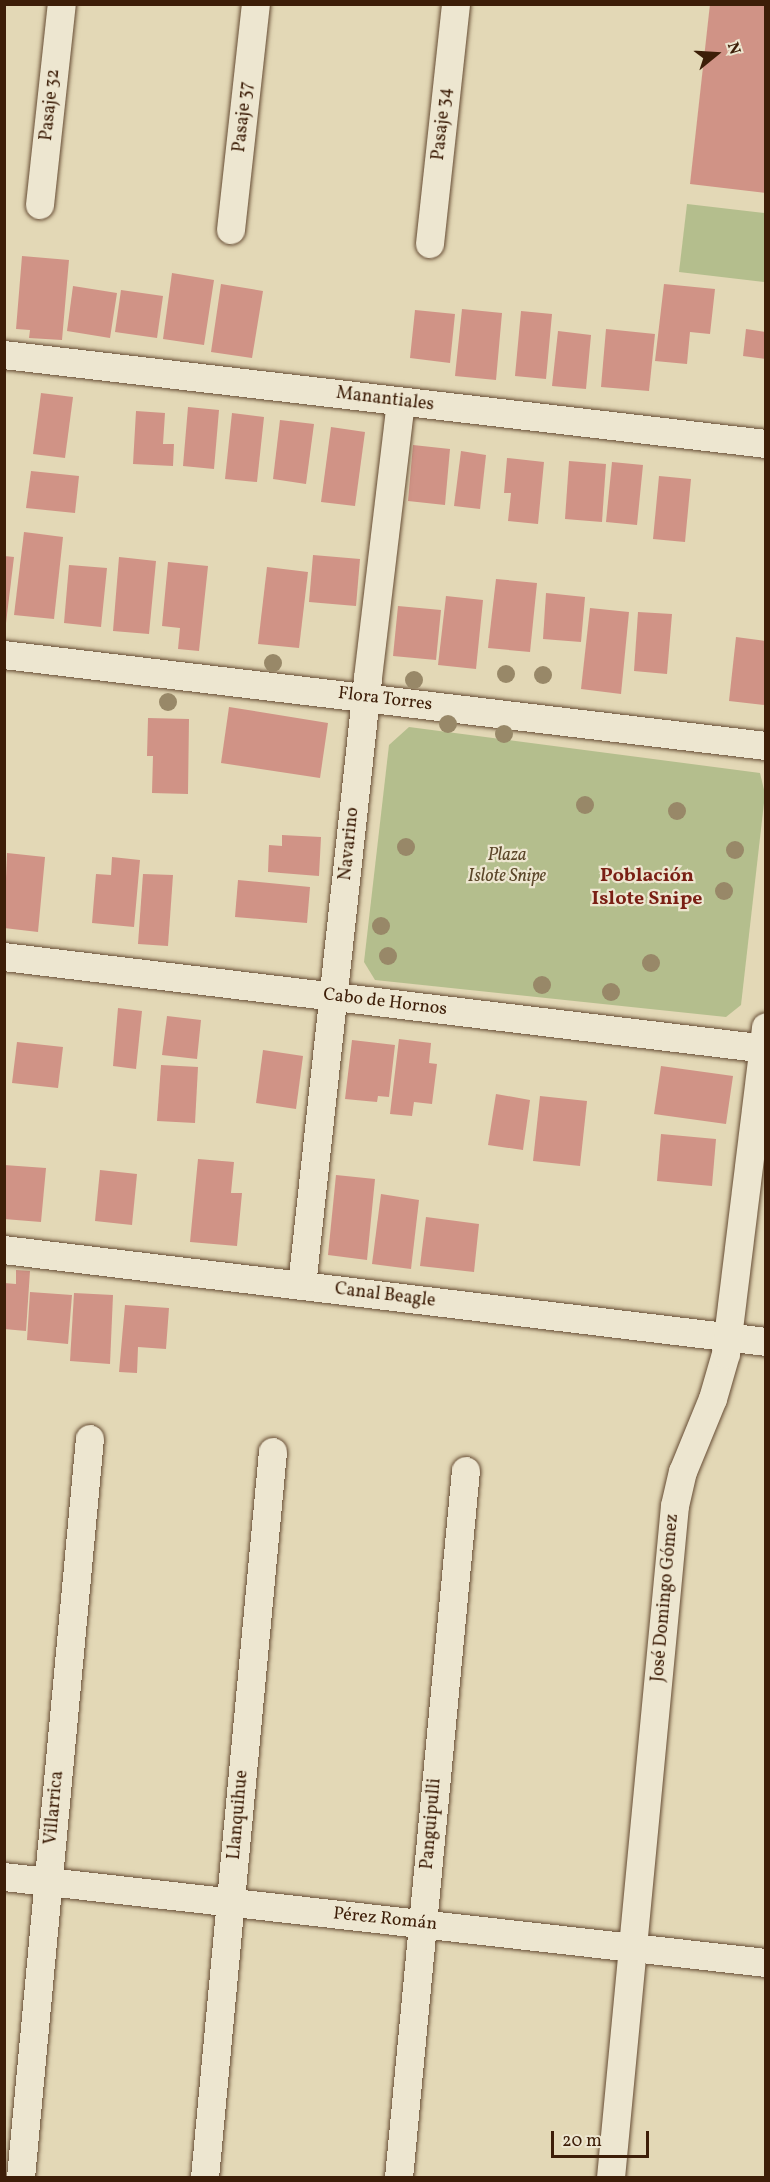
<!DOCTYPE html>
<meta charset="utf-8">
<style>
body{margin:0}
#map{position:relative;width:770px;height:2182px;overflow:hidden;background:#e3d8b6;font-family:Vollkorn,serif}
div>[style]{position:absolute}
.green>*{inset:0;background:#b4be8d}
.building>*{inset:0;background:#d09386}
.roads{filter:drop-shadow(0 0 2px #664c34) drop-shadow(0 0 2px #664c34)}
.minor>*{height:28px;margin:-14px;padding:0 14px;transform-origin:14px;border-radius:14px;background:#ede6d0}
.trees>*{width:18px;height:18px;margin:-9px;border-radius:50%;background:#988868}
span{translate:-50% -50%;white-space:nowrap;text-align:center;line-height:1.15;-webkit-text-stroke:4.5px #ede6d0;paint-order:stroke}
.street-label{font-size:18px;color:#3d1e08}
.park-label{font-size:18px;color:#5b4629;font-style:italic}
.neighbourhood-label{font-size:20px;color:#7a1f14;font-weight:700}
.frame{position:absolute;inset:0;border:6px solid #3d1e08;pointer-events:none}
.north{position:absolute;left:686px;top:24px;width:60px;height:60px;-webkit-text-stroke:4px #ede6d0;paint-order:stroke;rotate:72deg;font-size:16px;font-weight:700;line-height:24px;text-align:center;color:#3d1e08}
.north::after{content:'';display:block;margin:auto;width:21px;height:27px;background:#3d1e08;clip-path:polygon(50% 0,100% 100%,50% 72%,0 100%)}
.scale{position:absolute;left:551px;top:2131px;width:98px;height:27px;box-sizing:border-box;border:3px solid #3d1e08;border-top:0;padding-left:8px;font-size:18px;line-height:21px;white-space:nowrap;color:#3d1e08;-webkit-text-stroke:4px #ede6d0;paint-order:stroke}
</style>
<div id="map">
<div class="green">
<i style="clip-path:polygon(687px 204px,765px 213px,765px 282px,679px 272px)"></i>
<i style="clip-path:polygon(409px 727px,760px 773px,765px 794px,741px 1005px,726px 1017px,375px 980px,364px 962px,389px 745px)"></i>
</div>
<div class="building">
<i style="clip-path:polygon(710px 4px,766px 4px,766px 193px,690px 184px)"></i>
<i style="clip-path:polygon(22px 256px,69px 260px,62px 340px,29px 338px,30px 330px,16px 329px)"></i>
<i style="clip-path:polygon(172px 273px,214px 280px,204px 345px,163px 339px)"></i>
<i style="clip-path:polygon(221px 284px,263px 291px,252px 358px,211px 352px)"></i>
<i style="clip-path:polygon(664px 284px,715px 289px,710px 334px,690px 332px,687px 364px,655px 361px)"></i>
<i style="clip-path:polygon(73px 286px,117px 293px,110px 338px,67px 331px)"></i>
<i style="clip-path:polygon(121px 290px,163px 296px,157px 338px,115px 332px)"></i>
<i style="clip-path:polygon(462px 309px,502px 313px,496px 380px,455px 376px)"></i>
<i style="clip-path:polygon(415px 310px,455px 314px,450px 363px,410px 358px)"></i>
<i style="clip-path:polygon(521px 311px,552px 314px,546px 379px,515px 376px)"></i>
<i style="clip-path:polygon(606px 329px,655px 334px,649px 391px,601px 387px)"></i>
<i style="clip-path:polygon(746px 329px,766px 332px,766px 359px,743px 356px)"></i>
<i style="clip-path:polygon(558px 331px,591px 335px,586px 389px,552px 386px)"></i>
<i style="clip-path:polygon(41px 393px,73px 397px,65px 458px,33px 454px)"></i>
<i style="clip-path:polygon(188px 407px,219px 410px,214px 469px,183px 466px)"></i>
<i style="clip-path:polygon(136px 411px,165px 413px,163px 444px,174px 444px,173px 466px,133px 464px)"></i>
<i style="clip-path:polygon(232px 413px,264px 417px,257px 482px,225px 479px)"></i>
<i style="clip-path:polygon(280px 420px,314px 424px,306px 484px,273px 479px)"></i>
<i style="clip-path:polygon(331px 427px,365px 432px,355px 506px,321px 502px)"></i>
<i style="clip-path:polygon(413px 445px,450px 449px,445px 505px,408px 501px)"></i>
<i style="clip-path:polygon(461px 451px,486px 455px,480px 509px,454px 506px)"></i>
<i style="clip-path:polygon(507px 458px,544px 462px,538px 524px,508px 521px,511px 493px,504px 493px)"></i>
<i style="clip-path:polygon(569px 461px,606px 464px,602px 522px,565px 519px)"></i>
<i style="clip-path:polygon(612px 462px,643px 465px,637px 525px,606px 522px)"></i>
<i style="clip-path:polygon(31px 471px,79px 476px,75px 513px,26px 508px)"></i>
<i style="clip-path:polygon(659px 476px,691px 479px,685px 542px,653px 539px)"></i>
<i style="clip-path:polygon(24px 532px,63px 537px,54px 619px,14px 615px)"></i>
<i style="clip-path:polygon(313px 555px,360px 559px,356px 606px,309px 602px)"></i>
<i style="clip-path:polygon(4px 556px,14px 557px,6px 623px,4px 623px)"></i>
<i style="clip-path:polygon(119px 557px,156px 561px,149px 634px,113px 631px)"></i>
<i style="clip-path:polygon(168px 562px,208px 566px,199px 651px,178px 649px,180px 628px,162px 626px)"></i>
<i style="clip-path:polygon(69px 565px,107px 568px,101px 627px,64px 623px)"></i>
<i style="clip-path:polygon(267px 567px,308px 572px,299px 648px,258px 644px)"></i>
<i style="clip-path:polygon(496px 579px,537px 583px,530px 652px,488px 648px)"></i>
<i style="clip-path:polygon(546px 593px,585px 597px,581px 642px,543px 639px)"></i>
<i style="clip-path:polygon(446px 596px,483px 600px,476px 669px,438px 665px)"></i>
<i style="clip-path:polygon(398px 606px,441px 610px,436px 660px,393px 656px)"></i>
<i style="clip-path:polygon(590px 608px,629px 612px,621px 694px,581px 689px)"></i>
<i style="clip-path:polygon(638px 612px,672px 614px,667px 674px,634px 671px)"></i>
<i style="clip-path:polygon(736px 637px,766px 641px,765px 705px,729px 701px)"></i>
<i style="clip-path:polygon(229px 707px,328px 723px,320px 778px,221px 763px)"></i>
<i style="clip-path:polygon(148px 718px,189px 719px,188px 794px,152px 793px,153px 756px,147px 756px)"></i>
<i style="clip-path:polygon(282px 835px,321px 837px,319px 876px,268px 872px,269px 845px,282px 846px)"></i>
<i style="clip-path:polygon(7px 853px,45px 857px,38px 932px,4px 928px)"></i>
<i style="clip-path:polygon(112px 857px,140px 860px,134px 927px,92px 923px,96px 874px,111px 875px)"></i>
<i style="clip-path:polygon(143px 874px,173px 875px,168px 946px,138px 944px)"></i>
<i style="clip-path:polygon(238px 880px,310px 887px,307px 923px,235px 917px)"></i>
<i style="clip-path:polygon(118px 1008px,142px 1011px,136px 1069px,113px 1066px)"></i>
<i style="clip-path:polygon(167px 1016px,201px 1020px,197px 1059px,162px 1055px)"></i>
<i style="clip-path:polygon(399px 1039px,431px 1043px,429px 1063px,437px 1064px,432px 1104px,414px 1102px,412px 1116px,390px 1114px)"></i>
<i style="clip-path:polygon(352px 1040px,395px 1045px,389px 1097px,378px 1096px,377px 1102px,345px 1099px)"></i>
<i style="clip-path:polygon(17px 1042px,63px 1047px,58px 1088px,12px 1083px)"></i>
<i style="clip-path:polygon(263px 1050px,303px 1056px,296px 1109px,256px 1103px)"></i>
<i style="clip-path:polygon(161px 1065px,198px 1067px,195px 1123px,157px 1121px)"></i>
<i style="clip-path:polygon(661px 1066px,733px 1076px,726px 1124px,654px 1114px)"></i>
<i style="clip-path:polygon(496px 1094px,530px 1100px,523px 1150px,488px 1145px)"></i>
<i style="clip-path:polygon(540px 1096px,587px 1101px,580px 1166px,533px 1161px)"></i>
<i style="clip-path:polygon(661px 1134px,716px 1139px,712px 1186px,657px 1181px)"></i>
<i style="clip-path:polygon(198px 1159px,234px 1162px,231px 1193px,242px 1193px,237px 1246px,190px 1242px)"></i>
<i style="clip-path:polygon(4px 1165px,46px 1168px,41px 1222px,4px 1219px)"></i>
<i style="clip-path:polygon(100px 1170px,137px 1174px,132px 1225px,95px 1221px)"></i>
<i style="clip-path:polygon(336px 1175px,375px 1179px,367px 1260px,328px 1255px)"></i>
<i style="clip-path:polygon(381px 1194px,419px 1200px,411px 1269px,372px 1264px)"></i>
<i style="clip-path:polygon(426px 1217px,479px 1224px,474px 1272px,420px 1266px)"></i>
<i style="clip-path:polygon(16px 1270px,30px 1271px,26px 1331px,4px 1329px,4px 1283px,16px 1284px)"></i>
<i style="clip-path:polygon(30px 1292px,72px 1295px,68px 1344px,27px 1340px)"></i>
<i style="clip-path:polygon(74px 1293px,113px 1295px,110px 1364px,70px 1361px)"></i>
<i style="clip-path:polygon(125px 1305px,169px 1308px,166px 1349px,138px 1347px,137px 1373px,119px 1372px)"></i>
</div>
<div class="roads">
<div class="minor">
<i style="left:40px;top:205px;width:202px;rotate:-83.8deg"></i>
<i style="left:231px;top:230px;width:227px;rotate:-83.7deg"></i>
<i style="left:430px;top:244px;width:241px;rotate:-83.8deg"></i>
<i style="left:4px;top:355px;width:767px;rotate:6.66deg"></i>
<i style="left:4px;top:655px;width:767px;rotate:6.81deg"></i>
<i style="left:4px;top:957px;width:768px;rotate:6.88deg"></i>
<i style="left:4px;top:1250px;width:768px;rotate:6.88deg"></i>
<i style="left:302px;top:1286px;width:612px;rotate:-83.8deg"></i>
<i style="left:368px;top:678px;width:278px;rotate:-83.2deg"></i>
<i style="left:4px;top:1877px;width:767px;rotate:6.44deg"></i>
<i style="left:21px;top:2178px;width:742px;rotate:-84.67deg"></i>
<i style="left:205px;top:2178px;width:729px;rotate:-84.65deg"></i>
<i style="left:399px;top:2178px;width:710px;rotate:-84.59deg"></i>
<i style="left:611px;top:2178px;width:675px;rotate:-84.56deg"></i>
<i style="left:675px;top:1506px;width:35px;rotate:-77deg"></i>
<i style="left:683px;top:1472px;width:79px;rotate:-67.7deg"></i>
<i style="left:713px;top:1399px;width:47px;rotate:-73.9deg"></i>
<i style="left:726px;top:1354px;width:329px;rotate:-83deg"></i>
</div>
</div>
<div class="trees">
<i style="left:273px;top:663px"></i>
<i style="left:506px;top:674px"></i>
<i style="left:543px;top:675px"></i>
<i style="left:414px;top:680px"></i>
<i style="left:168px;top:702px"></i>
<i style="left:448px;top:724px"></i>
<i style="left:504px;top:734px"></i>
<i style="left:585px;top:805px"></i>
<i style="left:677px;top:811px"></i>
<i style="left:406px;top:847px"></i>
<i style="left:735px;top:850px"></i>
<i style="left:724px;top:891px"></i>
<i style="left:381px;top:926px"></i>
<i style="left:388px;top:956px"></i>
<i style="left:651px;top:963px"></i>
<i style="left:542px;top:985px"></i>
<i style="left:611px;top:992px"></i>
</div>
<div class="street-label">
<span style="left:51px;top:105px;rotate:-84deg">Pasaje 32</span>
<span style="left:244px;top:117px;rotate:-84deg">Pasaje 37</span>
<span style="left:443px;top:124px;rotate:-84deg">Pasaje 34</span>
<span style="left:385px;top:400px;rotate:7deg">Manantiales</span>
<span style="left:385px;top:700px;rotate:7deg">Flora Torres</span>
<span style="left:350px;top:844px;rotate:-84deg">Navarino</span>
<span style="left:385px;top:1003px;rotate:7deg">Cabo de Hornos</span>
<span style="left:385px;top:1296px;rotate:7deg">Canal Beagle</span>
<span style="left:666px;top:1598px;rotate:-85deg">José Domingo Gómez</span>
<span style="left:55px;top:1808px;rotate:-85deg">Villarrica</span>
<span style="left:239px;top:1815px;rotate:-85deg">Llanquihue</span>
<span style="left:432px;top:1824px;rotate:-85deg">Panguipulli</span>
<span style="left:385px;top:1920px;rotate:6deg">Pérez Román</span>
</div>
<div class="park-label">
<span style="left:507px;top:867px">Plaza<br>Islote Snipe</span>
</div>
<div class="neighbourhood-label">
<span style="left:647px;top:888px">Población<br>Islote Snipe</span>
</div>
<div class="frame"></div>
<div class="north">N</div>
<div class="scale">20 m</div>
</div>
